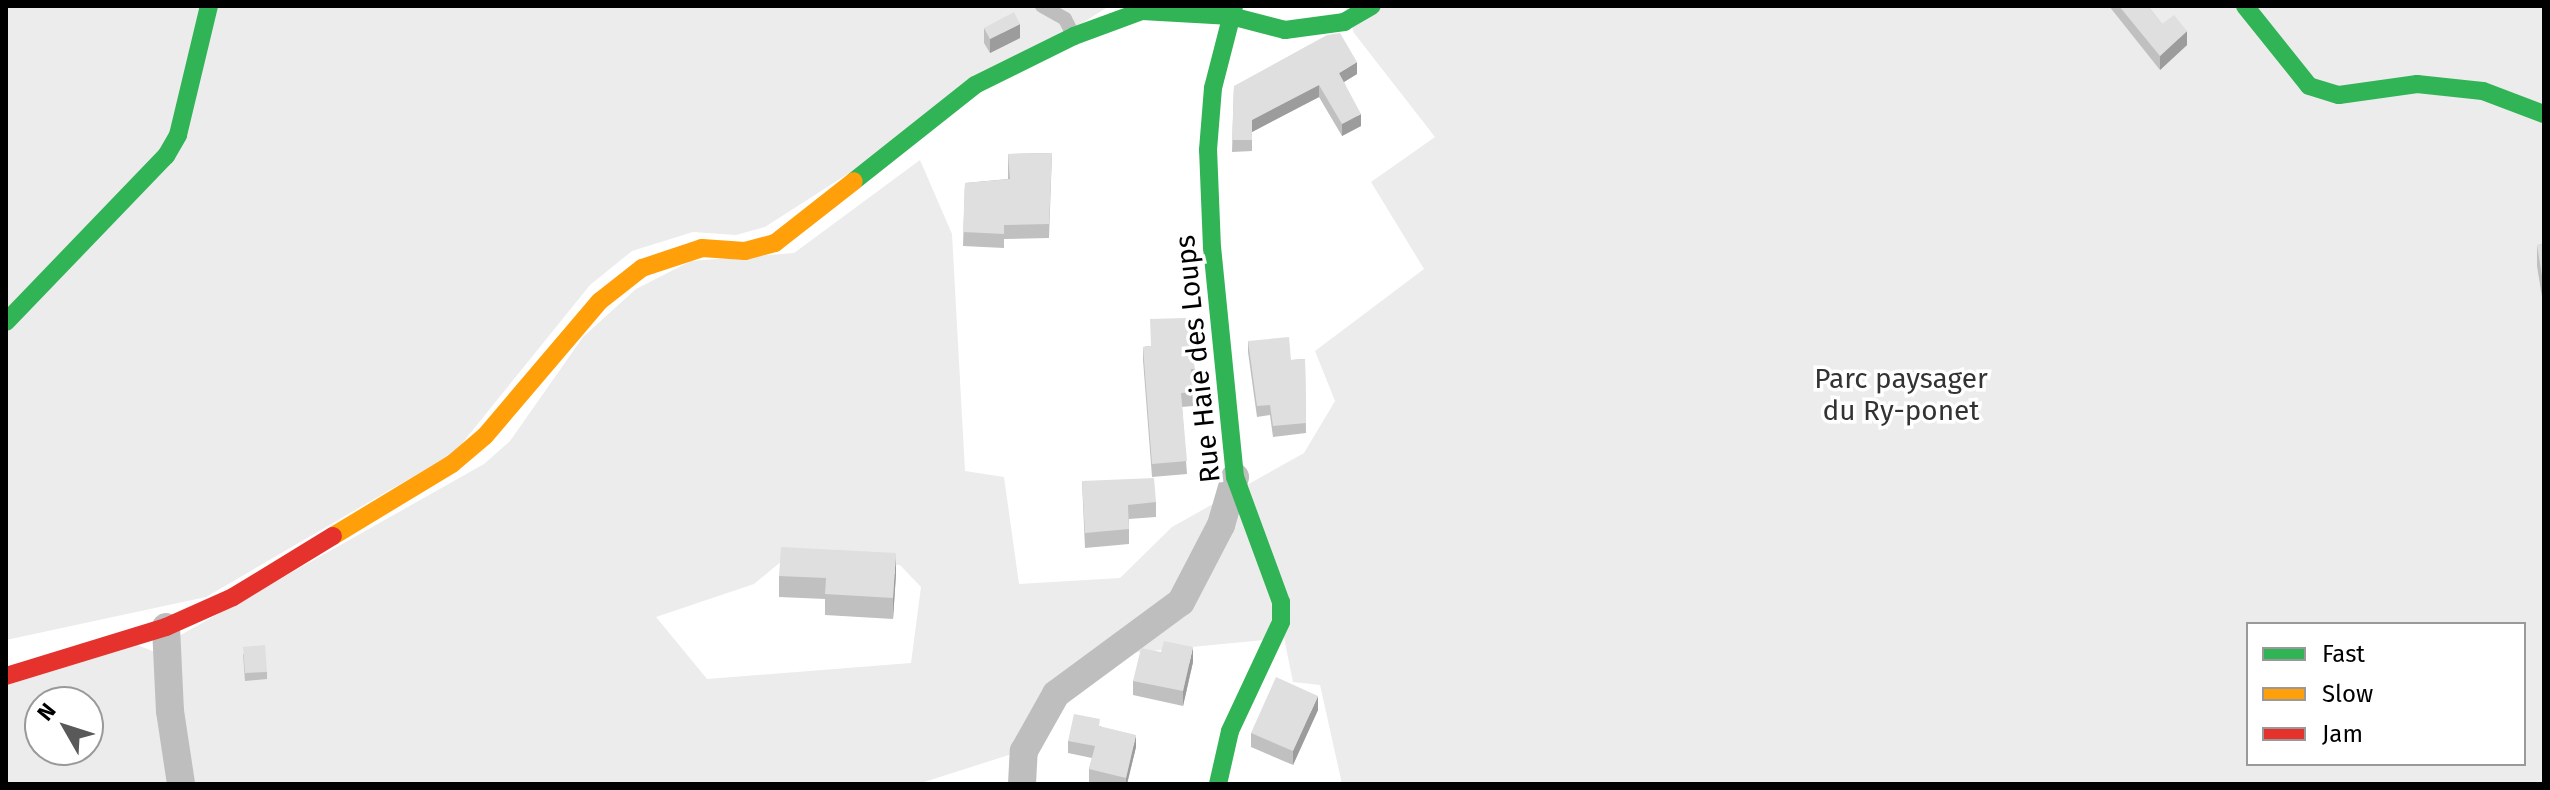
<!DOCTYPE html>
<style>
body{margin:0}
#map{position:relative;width:2550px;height:790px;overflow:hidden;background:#fff;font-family:"Fira Sans",sans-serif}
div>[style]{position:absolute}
.green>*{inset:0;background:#ececec}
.lane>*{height:14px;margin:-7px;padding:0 7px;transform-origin:7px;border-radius:7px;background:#bebebe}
.street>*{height:28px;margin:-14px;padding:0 14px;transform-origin:14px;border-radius:14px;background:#bebebe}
.fast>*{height:18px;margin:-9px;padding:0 9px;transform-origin:9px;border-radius:9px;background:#30b455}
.slow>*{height:18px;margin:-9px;padding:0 9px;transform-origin:9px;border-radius:9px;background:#ff9f0a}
.jam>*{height:18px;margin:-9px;padding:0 9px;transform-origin:9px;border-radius:9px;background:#e5322d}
.wall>*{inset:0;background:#c0c0c0}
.shaded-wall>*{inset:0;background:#9c9c9c}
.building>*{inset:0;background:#dfdfdf}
span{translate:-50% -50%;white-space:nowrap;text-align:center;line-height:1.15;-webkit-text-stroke:7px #fff;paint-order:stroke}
.street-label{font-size:28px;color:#000}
.park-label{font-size:28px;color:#333}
.frame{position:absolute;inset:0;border:8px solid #000;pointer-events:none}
.legend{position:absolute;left:2246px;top:622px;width:280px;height:144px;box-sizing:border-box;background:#fff;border:2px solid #999;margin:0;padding:10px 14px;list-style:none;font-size:24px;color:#000}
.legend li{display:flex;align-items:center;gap:16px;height:40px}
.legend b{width:40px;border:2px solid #999}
.north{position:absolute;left:24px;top:686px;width:80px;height:80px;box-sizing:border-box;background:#fff;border:2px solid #999;border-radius:50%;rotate:309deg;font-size:22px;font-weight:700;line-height:32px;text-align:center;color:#000}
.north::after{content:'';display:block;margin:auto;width:28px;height:36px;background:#595959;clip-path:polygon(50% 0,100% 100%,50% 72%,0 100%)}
</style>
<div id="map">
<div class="green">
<i style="clip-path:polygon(6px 6px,1109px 6px,765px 227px,736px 235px,693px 232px,632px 251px,590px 285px,455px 452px,206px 597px,6px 640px)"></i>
<i style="clip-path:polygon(evenodd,1297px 6px,2544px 6px,2544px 784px,1342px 784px,1320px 685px,1293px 682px,1284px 638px,1129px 653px,1054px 695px,1015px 753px,918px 784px,192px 784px,180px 726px,179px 636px,484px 464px,510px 441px,583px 337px,636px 289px,691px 261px,794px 253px,920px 160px,952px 234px,965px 471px,1004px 477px,1019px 584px,1120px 578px,1172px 527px,1304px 453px,1335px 401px,1315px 351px,1424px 269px,1371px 182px,1435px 137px,1354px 33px,1346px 8px,1297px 6px,783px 560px,900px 565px,921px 587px,911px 663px,707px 679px,656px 617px,754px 584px,783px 560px,1297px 6px,2248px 624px,2524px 624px,2524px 764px,2248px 764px,2248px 624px)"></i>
<i style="clip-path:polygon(evenodd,137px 645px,155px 652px,168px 784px,6px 784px,6px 680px,137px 645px,40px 702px,88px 702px,88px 750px,40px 750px,40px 702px)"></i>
</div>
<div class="lane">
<i style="left:1042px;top:6px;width:26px;rotate:29deg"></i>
<i style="left:1065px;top:19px;width:18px;rotate:63deg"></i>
</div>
<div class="street">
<i style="left:166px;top:627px;width:84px;rotate:87.3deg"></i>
<i style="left:170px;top:711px;width:74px;rotate:81.4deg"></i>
<i style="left:1022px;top:784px;width:33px;rotate:-87deg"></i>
<i style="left:1024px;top:751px;width:65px;rotate:-60.7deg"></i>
<i style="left:1056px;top:694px;width:155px;rotate:-36.4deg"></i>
<i style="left:1181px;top:602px;width:87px;rotate:-62.5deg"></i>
<i style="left:1221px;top:525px;width:50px;rotate:-73.7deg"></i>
</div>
<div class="fast">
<i style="left:2245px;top:6px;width:102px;rotate:51.3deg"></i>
<i style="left:2309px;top:86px;width:31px;rotate:17deg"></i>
<i style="left:2339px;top:95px;width:79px;rotate:-8deg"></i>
<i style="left:2417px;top:84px;width:66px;rotate:6.1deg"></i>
<i style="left:2483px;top:91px;width:65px;rotate:20.7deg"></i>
<i style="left:854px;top:181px;width:154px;rotate:-38.4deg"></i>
<i style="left:975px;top:85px;width:110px;rotate:-26.3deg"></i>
<i style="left:1074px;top:36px;width:72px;rotate:-20.2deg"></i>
<i style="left:1142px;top:11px;width:89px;rotate:3.2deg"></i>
<i style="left:1231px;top:16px;width:56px;rotate:14.5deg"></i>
<i style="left:1285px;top:30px;width:60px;rotate:-7.7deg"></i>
<i style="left:1344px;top:22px;width:32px;rotate:-30deg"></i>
<i style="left:6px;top:322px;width:231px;rotate:-46.1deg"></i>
<i style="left:166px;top:156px;width:24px;rotate:-60deg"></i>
<i style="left:178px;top:135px;width:133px;rotate:-76.5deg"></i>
<i style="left:1218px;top:784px;width:54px;rotate:-77.2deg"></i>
<i style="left:1230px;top:731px;width:120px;rotate:-64.9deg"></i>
<i style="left:1281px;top:622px;width:20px;rotate:-90deg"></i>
<i style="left:1281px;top:602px;width:133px;rotate:-110.2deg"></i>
<i style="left:1235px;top:477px;width:230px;rotate:-95.7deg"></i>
<i style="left:1212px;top:248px;width:98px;rotate:-92.3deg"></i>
<i style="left:1208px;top:150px;width:62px;rotate:-85.4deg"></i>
<i style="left:1213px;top:88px;width:85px;rotate:-75.6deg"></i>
</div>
<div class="slow">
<i style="left:333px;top:536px;width:139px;rotate:-31.2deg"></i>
<i style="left:452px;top:464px;width:43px;rotate:-40.3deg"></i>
<i style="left:485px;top:436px;width:177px;rotate:-49.6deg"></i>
<i style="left:600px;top:301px;width:53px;rotate:-38.2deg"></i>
<i style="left:642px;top:268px;width:63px;rotate:-18.4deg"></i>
<i style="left:702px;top:248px;width:43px;rotate:4deg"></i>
<i style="left:745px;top:251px;width:31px;rotate:-15deg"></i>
<i style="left:775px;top:243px;width:100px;rotate:-38.1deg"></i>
</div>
<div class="jam">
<i style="left:6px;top:676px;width:167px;rotate:-17deg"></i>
<i style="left:166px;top:627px;width:73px;rotate:-24.1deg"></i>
<i style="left:233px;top:597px;width:117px;rotate:-31.4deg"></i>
</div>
<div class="wall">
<i style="clip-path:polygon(2109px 6px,2148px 6px,2162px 24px,2187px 45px,2160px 70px)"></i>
<i style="clip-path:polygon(984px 28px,1020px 38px,990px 53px,984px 43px)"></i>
<i style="clip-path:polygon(1357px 74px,1344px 82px,1361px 126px,1342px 136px,1319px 97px,1252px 132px,1252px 151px,1232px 152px,1234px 86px)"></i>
<i style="clip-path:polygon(1052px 153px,1049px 238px,1004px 239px,1004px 248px,963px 246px,965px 183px,1008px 179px,1008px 154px)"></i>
<i style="clip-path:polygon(2544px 244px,2544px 309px,2537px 266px,2537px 245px)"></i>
<i style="clip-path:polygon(1248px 341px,1291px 360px,1305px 359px,1306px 433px,1273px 437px,1270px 415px,1257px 417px,1248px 352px)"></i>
<i style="clip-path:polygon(1150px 346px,1195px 369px,1195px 382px,1192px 382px,1193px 406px,1182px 407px,1187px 474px,1152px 477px,1143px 360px,1143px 347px)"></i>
<i style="clip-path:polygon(1082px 481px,1156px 502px,1156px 517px,1129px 519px,1129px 544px,1085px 548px)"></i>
<i style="clip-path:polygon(896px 574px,893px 619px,825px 615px,825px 599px,779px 597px,779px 576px)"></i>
<i style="clip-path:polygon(243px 654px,267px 672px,267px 679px,245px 681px)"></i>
<i style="clip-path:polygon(1193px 662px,1183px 706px,1133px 695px,1133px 681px)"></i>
<i style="clip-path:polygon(1318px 710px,1293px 765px,1251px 747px,1251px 733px)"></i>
<i style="clip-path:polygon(1100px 726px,1136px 747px,1127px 784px,1100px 784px,1089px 782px,1089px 769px,1092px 758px,1068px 753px,1068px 741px)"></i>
</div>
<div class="shaded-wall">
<i style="clip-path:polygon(1020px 24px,1020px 38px,990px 53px,990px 39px)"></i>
<i style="clip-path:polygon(2187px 31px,2187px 45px,2160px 70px,2160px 56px)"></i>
<i style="clip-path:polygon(1357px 62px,1357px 74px,1339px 85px,1339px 73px)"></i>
<i style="clip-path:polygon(1319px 85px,1319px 97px,1252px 132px,1252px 120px)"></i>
<i style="clip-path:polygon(1361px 114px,1361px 126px,1342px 136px,1342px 124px)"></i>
<i style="clip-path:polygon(896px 553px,896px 574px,893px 619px,893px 598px)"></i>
<i style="clip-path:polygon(1193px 647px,1193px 662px,1183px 706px,1183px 691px)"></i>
<i style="clip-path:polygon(1318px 696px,1318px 710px,1293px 765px,1293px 751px)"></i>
<i style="clip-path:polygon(1136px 735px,1136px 747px,1127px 784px,1126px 784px,1126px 778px)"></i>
</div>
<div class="building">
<i style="clip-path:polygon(2119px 6px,2148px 6px,2162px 24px,2174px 15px,2187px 31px,2160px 56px)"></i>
<i style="clip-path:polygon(1014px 12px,1020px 24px,990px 39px,984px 28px)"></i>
<i style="clip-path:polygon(1340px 33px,1357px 62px,1339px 73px,1361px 114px,1342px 124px,1319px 85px,1252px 120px,1252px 140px,1232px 140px,1234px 86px,1327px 35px)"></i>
<i style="clip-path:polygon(1052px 153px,1049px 224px,1004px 225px,1004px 234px,963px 232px,965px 183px,1010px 179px,1008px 154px)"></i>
<i style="clip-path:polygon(2544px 244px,2544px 288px,2537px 245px)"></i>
<i style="clip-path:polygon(1186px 318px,1195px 369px,1191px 369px,1193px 392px,1181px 393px,1187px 461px,1152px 464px,1143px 347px,1151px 346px,1150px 319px)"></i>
<i style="clip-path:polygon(1289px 337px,1291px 360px,1305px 359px,1306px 423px,1273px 426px,1270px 405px,1257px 406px,1248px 341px)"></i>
<i style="clip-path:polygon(1154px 478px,1156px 502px,1128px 505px,1129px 529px,1085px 533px,1082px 481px)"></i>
<i style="clip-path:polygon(781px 547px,896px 553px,893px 598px,825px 594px,826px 578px,779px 576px)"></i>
<i style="clip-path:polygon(1164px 641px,1193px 647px,1183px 691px,1133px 681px,1141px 648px,1161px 652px)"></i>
<i style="clip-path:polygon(265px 645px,267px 672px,245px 673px,243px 647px)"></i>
<i style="clip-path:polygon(1276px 677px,1318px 696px,1293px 751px,1251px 733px)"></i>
<i style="clip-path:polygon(1074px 714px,1100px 719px,1099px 726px,1136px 735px,1126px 778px,1089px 769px,1095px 746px,1068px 741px)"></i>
</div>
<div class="street-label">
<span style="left:1198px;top:359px;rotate:-96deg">Rue Haie des Loups</span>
</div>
<div class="park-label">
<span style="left:1901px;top:395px">Parc paysager<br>du Ry-ponet</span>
</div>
<div class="frame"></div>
<ul class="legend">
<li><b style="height:10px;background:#30b455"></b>Fast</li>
<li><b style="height:10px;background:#ff9f0a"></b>Slow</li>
<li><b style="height:10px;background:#e5322d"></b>Jam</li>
</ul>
<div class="north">N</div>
</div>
